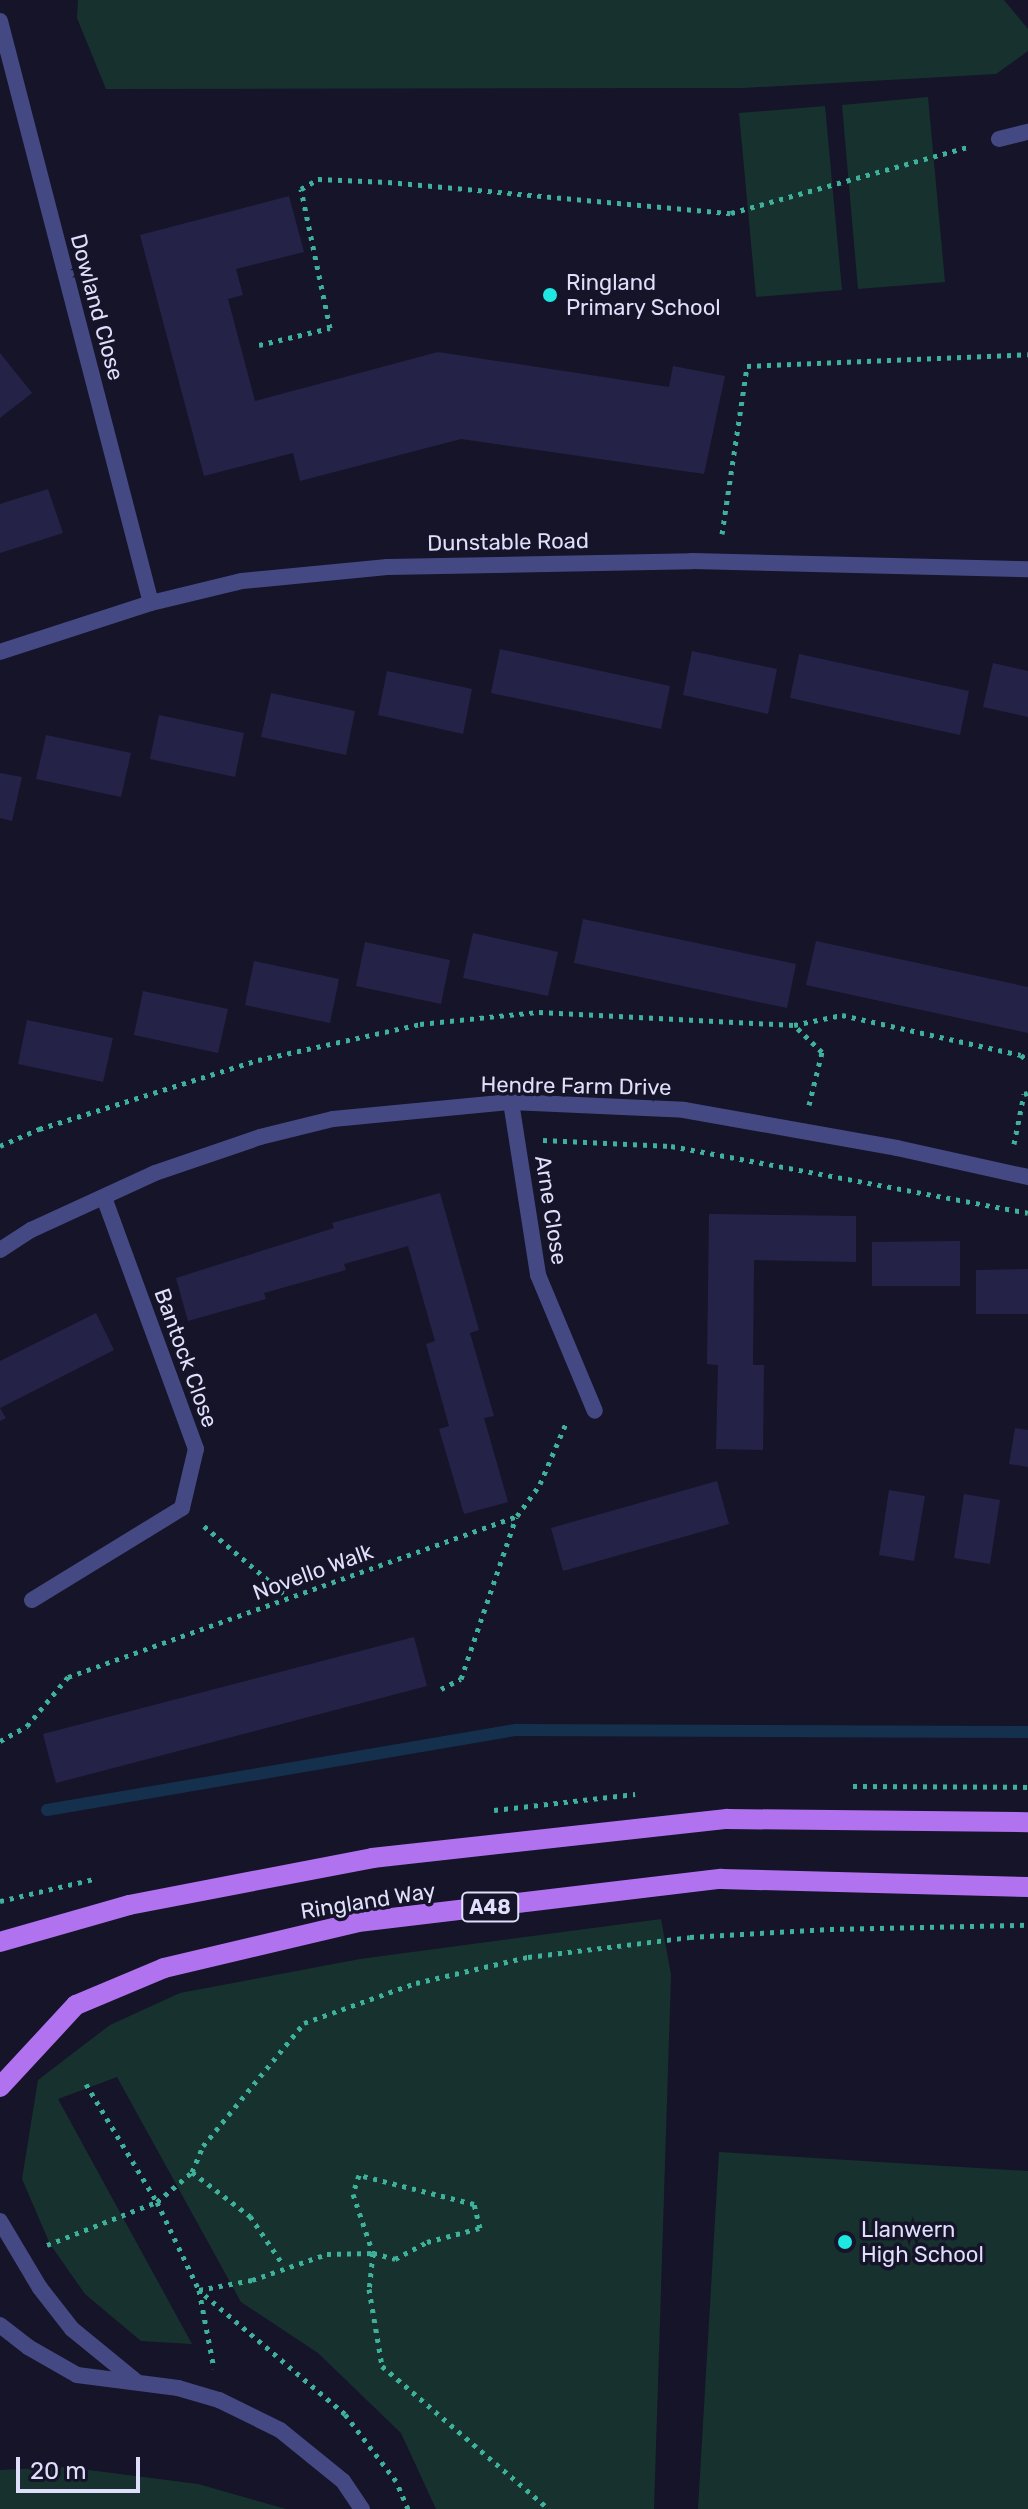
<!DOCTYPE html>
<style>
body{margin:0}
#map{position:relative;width:1028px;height:2509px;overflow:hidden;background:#151429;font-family:Rubik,sans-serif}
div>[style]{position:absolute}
.green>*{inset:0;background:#17322e}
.stream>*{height:12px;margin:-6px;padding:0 6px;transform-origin:6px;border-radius:6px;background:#15304c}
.building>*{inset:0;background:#252248}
.path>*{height:5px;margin-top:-2.5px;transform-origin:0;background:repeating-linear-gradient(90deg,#3eb19b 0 4px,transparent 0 10px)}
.service>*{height:16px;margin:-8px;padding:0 8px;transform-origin:8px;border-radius:8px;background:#444983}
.minor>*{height:16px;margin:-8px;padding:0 8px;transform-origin:8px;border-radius:8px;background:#444983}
.primary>*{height:20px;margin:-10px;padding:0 10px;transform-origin:10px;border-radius:10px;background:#b172f0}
.dots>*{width:22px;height:22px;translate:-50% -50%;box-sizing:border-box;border:4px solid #151429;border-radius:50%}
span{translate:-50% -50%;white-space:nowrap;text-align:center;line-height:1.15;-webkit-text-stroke:7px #151429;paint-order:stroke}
.shield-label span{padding:2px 6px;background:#151429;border:2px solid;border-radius:6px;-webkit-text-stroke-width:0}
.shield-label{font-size:20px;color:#dfdffc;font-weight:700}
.poi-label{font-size:22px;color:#dfdffc}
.left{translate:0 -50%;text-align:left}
.street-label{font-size:22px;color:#dfdffc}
.scale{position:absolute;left:16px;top:2457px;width:124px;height:36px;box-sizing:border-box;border:4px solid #dfdffc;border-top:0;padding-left:10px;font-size:24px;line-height:28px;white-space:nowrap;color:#dfdffc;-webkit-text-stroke:6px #151429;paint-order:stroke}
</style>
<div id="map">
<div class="green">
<i style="clip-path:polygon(78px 0,1004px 0,1028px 29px,1028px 51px,996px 74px,742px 88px,106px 89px,77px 18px)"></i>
<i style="clip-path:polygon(928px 97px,945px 282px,858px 289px,842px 105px)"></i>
<i style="clip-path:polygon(825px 106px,842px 290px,756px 297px,739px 113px)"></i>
<i style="clip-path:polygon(661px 1919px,671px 1975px,654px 2509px,436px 2509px,401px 2433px,318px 2353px,241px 2302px,117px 2077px,58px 2099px,192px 2344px,141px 2341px,85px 2294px,50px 2244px,22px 2179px,38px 2080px,110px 2025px,180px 1993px,360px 1959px)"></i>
<i style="clip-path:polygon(719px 2152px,1028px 2171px,1028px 2509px,698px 2509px)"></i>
<i style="clip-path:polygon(65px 2467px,198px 2484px,286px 2509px,0 2509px,0 2470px)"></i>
</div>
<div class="stream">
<i style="left:47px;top:1810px;width:476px;rotate:-9.7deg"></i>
<i style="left:516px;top:1730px;width:512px;rotate:0.22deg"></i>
</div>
<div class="building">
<i style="clip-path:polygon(289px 196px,304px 252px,236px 269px,243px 295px,228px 299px,255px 401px,438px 352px,669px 387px,673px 366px,725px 376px,704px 474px,461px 439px,300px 481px,293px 453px,204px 476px,140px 235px)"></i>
<i style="clip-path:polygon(0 353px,32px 393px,0 418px)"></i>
<i style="clip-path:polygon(48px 489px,63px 533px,0 553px,0 504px)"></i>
<i style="clip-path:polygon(500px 649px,670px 686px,661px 729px,491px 693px)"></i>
<i style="clip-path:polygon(692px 651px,777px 669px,768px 714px,683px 695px)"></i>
<i style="clip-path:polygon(799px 654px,969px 691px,960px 735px,790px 698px)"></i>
<i style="clip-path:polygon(993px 663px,1028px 671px,1028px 717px,983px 707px)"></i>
<i style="clip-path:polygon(387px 671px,472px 689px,463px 734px,378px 715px)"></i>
<i style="clip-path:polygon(271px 693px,355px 711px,346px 755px,261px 737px)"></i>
<i style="clip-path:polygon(159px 715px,244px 733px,235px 777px,150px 759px)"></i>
<i style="clip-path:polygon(46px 735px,131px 753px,121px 797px,36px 779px)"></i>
<i style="clip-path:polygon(0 773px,22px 777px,12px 821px,0 818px)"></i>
<i style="clip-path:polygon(583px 919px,796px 964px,787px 1008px,574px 963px)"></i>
<i style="clip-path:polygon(473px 933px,558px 952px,548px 996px,463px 978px)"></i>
<i style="clip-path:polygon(816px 941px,1028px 987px,1028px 1033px,806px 985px)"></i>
<i style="clip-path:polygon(365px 942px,450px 960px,441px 1004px,356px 986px)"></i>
<i style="clip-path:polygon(254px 961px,339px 979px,330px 1023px,245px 1005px)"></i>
<i style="clip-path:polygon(143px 991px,228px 1009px,218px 1053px,134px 1035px)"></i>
<i style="clip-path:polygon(27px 1020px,113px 1038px,103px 1082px,18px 1064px)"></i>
<i style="clip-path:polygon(440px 1193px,479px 1330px,470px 1333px,494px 1416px,484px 1418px,508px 1502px,464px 1514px,439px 1429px,449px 1426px,426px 1344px,435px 1341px,408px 1246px,344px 1264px,346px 1270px,264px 1293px,266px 1299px,188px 1321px,176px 1278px,334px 1228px,332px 1223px)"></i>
<i style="clip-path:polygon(709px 1214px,856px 1216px,856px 1262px,754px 1260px,753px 1365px,764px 1365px,763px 1450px,716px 1449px,718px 1365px,707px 1364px)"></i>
<i style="clip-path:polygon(960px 1241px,960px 1286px,872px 1286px,872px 1242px)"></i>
<i style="clip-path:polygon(1028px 1269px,1028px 1314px,976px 1314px,976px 1270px)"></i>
<i style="clip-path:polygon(96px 1313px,114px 1350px,0 1408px,6px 1418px,0 1421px,0 1361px)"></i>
<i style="clip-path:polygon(1015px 1428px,1028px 1430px,1028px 1467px,1009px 1464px)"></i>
<i style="clip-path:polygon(717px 1481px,729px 1524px,563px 1571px,551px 1528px)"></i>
<i style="clip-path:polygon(889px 1490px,925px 1496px,914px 1561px,879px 1555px)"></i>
<i style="clip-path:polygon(964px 1494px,1000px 1500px,990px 1564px,954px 1558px)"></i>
<i style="clip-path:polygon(414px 1637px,427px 1686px,56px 1783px,43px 1734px)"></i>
</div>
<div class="path">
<i style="left:259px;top:345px;width:73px;rotate:-13.5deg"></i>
<i style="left:330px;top:328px;width:142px;rotate:-101.8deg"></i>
<i style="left:301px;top:189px;width:20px;rotate:-30deg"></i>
<i style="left:318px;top:179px;width:70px;rotate:2.5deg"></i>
<i style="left:388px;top:182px;width:344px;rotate:5.2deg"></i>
<i style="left:731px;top:213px;width:249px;rotate:-15.6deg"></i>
<i style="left:722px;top:534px;width:170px;rotate:-81.5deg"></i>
<i style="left:747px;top:366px;width:281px;rotate:-2.4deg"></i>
<i style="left:809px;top:1105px;width:55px;rotate:-76.2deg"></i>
<i style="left:822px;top:1052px;width:39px;rotate:-136deg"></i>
<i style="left:794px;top:1025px;width:49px;rotate:-11.8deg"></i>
<i style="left:842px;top:1015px;width:183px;rotate:12.6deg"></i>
<i style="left:1021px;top:1055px;width:9px;rotate:41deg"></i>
<i style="left:543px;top:1140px;width:128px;rotate:2.7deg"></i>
<i style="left:671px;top:1146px;width:363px;rotate:10.6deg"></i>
<i style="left:1014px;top:1144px;width:51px;rotate:-78.7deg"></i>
<i style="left:1024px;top:1094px;width:4px;rotate:-14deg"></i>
<i style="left:0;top:1146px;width:43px;rotate:-23.6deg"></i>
<i style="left:39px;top:1129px;width:230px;rotate:-17.5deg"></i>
<i style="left:258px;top:1060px;width:166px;rotate:-12.5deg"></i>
<i style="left:420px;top:1024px;width:120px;rotate:-5.8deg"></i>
<i style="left:539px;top:1012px;width:255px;rotate:2.9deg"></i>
<i style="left:204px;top:1526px;width:110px;rotate:40.2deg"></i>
<i style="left:441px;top:1689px;width:22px;rotate:-27deg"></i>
<i style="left:461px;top:1679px;width:171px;rotate:-71.2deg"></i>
<i style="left:0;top:1741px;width:31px;rotate:-29deg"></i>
<i style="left:27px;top:1726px;width:64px;rotate:-50.1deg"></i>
<i style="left:68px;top:1677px;width:477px;rotate:-19.7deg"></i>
<i style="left:517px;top:1516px;width:39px;rotate:-54deg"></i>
<i style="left:540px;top:1484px;width:69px;rotate:-66.8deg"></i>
<i style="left:853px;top:1786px;width:175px;rotate:0.3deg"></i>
<i style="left:494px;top:1810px;width:142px;rotate:-6.5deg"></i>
<i style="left:0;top:1901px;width:97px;rotate:-13.2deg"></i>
<i style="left:86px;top:2084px;width:138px;rotate:59deg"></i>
<i style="left:157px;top:2202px;width:98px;rotate:64.5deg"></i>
<i style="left:199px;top:2290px;width:80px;rotate:79.2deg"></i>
<i style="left:192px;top:2172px;width:73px;rotate:37.2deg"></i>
<i style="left:250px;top:2216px;width:60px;rotate:55.8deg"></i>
<i style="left:47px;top:2245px;width:118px;rotate:-21.4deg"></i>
<i style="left:157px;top:2202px;width:46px;rotate:-40.6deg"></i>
<i style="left:192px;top:2172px;width:28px;rotate:-67deg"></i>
<i style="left:203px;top:2146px;width:159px;rotate:-50.6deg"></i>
<i style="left:304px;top:2023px;width:119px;rotate:-19.7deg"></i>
<i style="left:416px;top:1983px;width:115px;rotate:-13.1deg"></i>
<i style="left:528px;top:1957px;width:163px;rotate:-7deg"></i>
<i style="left:690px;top:1937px;width:140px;rotate:-3.3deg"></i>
<i style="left:830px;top:1929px;width:198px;rotate:-1.2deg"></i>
<i style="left:408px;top:2509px;width:30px;rotate:-113deg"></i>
<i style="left:396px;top:2481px;width:84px;rotate:-127.3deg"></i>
<i style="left:345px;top:2414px;width:192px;rotate:-139.7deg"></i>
<i style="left:199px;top:2290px;width:54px;rotate:-10.7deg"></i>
<i style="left:252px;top:2280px;width:79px;rotate:-19.1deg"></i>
<i style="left:327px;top:2254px;width:46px;rotate:-1.2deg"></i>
<i style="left:373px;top:2253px;width:23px;rotate:15deg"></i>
<i style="left:395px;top:2259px;width:36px;rotate:-28deg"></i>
<i style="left:427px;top:2242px;width:55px;rotate:-14.8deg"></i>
<i style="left:480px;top:2228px;width:25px;rotate:-104deg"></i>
<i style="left:474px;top:2204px;width:119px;rotate:-165.8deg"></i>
<i style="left:359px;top:2175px;width:20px;rotate:108deg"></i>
<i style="left:353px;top:2194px;width:62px;rotate:71.3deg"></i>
<i style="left:373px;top:2253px;width:36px;rotate:96deg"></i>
<i style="left:369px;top:2289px;width:78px;rotate:80.4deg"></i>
<i style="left:382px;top:2366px;width:220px;rotate:40.6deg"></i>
</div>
<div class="service">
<i style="left:999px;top:139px;width:30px;rotate:-14deg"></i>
</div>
<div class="minor">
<i style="left:0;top:21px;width:601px;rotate:75.46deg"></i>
<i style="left:0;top:652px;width:159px;rotate:-18deg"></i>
<i style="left:151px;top:603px;width:94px;rotate:-13.6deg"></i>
<i style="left:242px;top:581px;width:146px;rotate:-5.5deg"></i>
<i style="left:387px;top:567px;width:305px;rotate:-1.1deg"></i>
<i style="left:692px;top:561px;width:336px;rotate:1.4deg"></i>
<i style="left:511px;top:1102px;width:175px;rotate:81.1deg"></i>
<i style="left:538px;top:1275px;width:147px;rotate:67.3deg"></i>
<i style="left:0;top:1250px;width:37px;rotate:-33deg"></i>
<i style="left:31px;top:1230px;width:136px;rotate:-24.7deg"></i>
<i style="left:155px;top:1173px;width:111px;rotate:-18.9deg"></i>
<i style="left:260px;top:1137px;width:75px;rotate:-13.9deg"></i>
<i style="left:333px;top:1119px;width:179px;rotate:-5.5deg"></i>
<i style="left:511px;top:1102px;width:173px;rotate:2.6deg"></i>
<i style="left:684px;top:1110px;width:216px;rotate:10.1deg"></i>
<i style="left:897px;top:1148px;width:134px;rotate:12.5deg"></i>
<i style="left:32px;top:1600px;width:176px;rotate:-31.5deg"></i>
<i style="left:182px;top:1508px;width:61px;rotate:-76.7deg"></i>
<i style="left:196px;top:1449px;width:268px;rotate:-110.1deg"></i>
<i style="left:0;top:2221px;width:78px;rotate:59.2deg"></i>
<i style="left:40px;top:2288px;width:52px;rotate:52deg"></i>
<i style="left:72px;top:2329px;width:84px;rotate:39.2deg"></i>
<i style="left:0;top:2325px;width:36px;rotate:38deg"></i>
<i style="left:28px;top:2347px;width:56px;rotate:29.7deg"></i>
<i style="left:77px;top:2375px;width:102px;rotate:7.3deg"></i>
<i style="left:178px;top:2388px;width:43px;rotate:16.3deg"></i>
<i style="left:219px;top:2400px;width:68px;rotate:26.2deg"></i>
<i style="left:280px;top:2430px;width:81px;rotate:39deg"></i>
<i style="left:343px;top:2481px;width:34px;rotate:56deg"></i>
</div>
<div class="primary">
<i style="left:0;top:1942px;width:134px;rotate:-16deg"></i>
<i style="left:129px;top:1905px;width:248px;rotate:-10.9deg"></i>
<i style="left:372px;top:1858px;width:357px;rotate:-6.3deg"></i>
<i style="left:727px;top:1819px;width:301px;rotate:0.6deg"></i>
<i style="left:0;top:2087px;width:112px;rotate:-47.2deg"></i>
<i style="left:76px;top:2005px;width:95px;rotate:-22.8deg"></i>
<i style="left:164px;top:1968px;width:199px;rotate:-13.3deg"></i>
<i style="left:358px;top:1922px;width:366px;rotate:-6.8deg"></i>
<i style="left:721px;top:1879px;width:307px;rotate:1.5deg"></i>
</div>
<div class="dots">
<i style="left:550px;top:295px;background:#1fe8e2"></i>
<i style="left:845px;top:2242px;background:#1fe8e2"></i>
</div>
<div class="shield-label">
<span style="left:490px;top:1907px">A48</span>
</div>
<div class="poi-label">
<span class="left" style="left:566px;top:295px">Ringland<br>Primary School</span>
<span class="left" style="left:861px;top:2242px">Llanwern<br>High School</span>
</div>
<div class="street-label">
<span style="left:97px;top:307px;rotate:75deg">Dowland Close</span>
<span style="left:508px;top:542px;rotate:-1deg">Dunstable Road</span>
<span style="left:576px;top:1086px;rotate:1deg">Hendre Farm Drive</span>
<span style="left:551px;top:1210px;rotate:81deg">Arne Close</span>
<span style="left:186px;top:1358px;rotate:70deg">Bantock Close</span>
<span style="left:313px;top:1572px;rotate:-20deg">Novello Walk</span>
<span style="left:368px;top:1901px;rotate:-9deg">Ringland Way</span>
</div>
<div class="scale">20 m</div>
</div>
